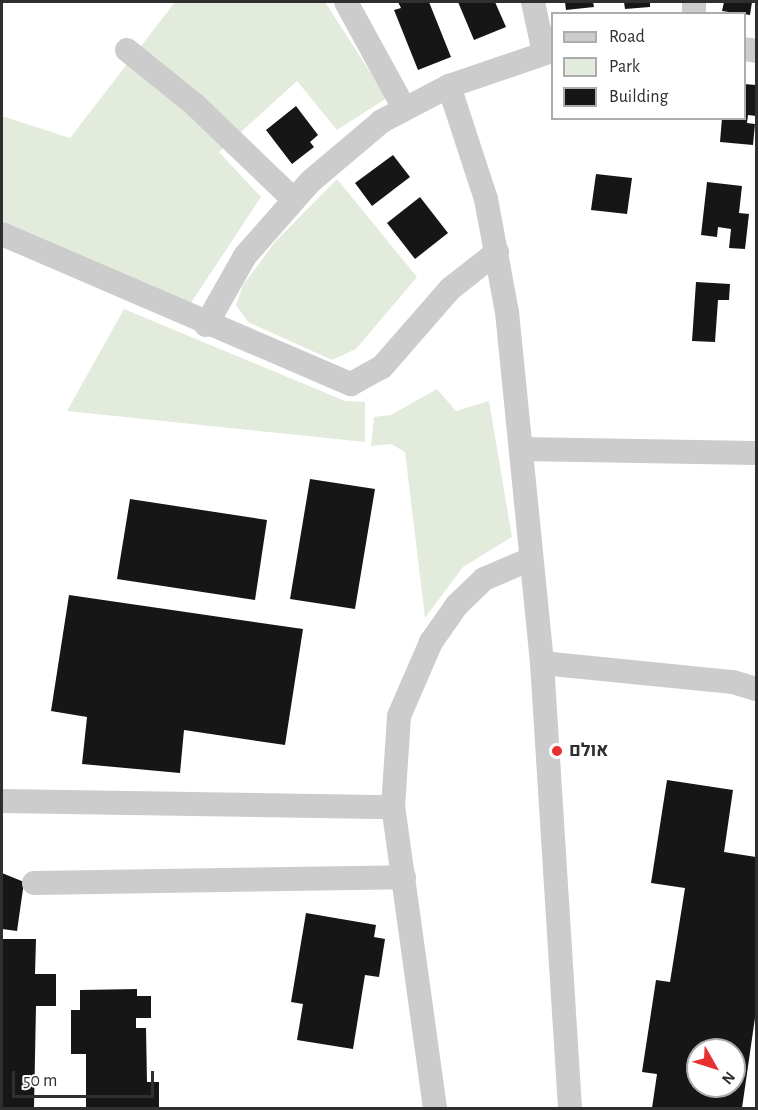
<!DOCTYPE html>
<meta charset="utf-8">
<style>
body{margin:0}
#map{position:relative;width:758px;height:1110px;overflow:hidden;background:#fff;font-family:"Alegreya Sans",Heebo,sans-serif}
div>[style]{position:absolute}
.green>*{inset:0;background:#e3ecdc}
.building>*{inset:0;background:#161616}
.minor>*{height:24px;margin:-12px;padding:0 12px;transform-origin:12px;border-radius:12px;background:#ccc}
.dots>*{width:16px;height:16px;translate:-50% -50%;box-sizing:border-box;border:3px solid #fff;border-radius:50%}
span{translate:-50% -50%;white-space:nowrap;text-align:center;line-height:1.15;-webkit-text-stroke:6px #fff;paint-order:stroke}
.poi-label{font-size:18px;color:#2f2f2f;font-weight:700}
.left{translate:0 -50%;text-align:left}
.frame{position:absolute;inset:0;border:3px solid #2f2f2f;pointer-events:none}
.legend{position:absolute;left:551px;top:12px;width:195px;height:108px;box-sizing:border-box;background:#fff;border:2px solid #acacac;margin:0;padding:8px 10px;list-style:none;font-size:18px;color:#2f2f2f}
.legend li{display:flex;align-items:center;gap:12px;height:30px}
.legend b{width:30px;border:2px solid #acacac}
.north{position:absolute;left:686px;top:1038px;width:60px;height:60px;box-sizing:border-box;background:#fff;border:2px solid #acacac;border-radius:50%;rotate:129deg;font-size:16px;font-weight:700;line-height:24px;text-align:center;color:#2f2f2f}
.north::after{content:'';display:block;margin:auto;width:21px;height:27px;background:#e73030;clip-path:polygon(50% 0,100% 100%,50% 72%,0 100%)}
.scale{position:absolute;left:12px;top:1071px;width:142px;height:27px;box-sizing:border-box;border:3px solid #2f2f2f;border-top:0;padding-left:8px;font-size:18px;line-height:21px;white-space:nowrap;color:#2f2f2f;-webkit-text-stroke:4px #fff;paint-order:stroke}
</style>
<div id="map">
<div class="green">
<i style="clip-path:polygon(175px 2px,325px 2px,387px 98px,337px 130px,297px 81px,219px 152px,261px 197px,191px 303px,2px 221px,2px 116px,70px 138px)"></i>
<i style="clip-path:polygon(337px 179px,417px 277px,356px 349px,332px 360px,248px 322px,236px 305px,243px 285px,275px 242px)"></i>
<i style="clip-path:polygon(124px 309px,345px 401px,365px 402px,365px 442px,67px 411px)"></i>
<i style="clip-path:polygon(437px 389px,456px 411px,489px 401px,512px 537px,463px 567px,425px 618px,405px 452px,391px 444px,371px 446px,374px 417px,391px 415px)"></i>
</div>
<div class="building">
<i style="clip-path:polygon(398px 2px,429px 2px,451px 57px,418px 70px,394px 10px,401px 8px)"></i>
<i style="clip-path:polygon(458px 2px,495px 2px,506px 27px,474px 40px)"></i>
<i style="clip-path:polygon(565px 2px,593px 2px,594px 7px,566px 10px)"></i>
<i style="clip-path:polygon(624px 2px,650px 2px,650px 7px,625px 9px)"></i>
<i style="clip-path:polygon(724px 2px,752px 2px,750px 15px,722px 11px)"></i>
<i style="clip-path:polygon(744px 84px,756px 85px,756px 116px,748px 115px,747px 123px,755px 124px,753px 145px,720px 142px,722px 118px,744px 118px)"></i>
<i style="clip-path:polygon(296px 106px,318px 135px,310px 142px,314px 147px,292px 164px,266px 130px)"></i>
<i style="clip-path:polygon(393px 155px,410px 177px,372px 206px,355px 183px)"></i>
<i style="clip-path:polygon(596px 174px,632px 178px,627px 214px,591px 210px)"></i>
<i style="clip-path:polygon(707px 182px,742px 186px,739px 213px,749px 214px,745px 249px,729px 248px,731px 229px,718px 227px,717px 237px,701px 235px)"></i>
<i style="clip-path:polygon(420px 197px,448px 233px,415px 259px,387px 223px)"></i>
<i style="clip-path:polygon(696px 282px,730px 284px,729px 300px,718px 300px,715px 342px,692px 341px)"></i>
<i style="clip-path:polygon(310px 479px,375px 489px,355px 609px,290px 599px)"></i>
<i style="clip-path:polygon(130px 499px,267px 520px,255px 600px,117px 579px)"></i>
<i style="clip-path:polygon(69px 595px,303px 629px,285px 745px,184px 730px,180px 773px,82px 764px,87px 717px,51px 711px)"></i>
<i style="clip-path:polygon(evenodd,667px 780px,733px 790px,724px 852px,756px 857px,756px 1011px,742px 1108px,652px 1108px,657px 1074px,642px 1072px,656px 980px,670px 982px,685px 888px,651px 883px,667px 780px,698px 1050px,734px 1050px,734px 1086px,698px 1086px,698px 1050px)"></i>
<i style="clip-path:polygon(2px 873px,24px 882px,17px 931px,2px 929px)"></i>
<i style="clip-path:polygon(306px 913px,376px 925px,374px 937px,385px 939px,379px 977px,365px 975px,353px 1049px,297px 1040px,303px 1004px,291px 1002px)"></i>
<i style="clip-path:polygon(2px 939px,36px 939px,35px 974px,56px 974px,56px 1006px,36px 1006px,34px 1108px,2px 1108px)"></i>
<i style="clip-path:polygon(137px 989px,137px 996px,151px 996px,151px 1018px,136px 1018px,136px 1028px,146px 1028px,147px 1082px,159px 1082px,159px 1108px,86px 1108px,86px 1054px,71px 1054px,71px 1010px,80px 1010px,80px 990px)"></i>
</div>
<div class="minor">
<i style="left:346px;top:2px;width:121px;rotate:61.3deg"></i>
<i style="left:533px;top:2px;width:52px;rotate:77.8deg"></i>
<i style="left:694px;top:14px;width:12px;rotate:-90deg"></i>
<i style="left:744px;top:49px;width:12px;rotate:9deg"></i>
<i style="left:127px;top:50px;width:86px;rotate:38.9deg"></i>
<i style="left:194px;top:104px;width:137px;rotate:43.8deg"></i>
<i style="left:552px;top:51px;width:109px;rotate:161.2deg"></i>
<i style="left:449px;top:86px;width:119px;rotate:71.9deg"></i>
<i style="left:486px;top:199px;width:115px;rotate:79.5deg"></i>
<i style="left:507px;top:312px;width:353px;rotate:84.3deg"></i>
<i style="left:542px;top:663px;width:446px;rotate:86.4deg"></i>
<i style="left:2px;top:234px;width:380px;rotate:23.3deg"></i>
<i style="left:351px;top:384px;width:35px;rotate:-29deg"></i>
<i style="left:382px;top:367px;width:103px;rotate:-48.9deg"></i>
<i style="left:450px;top:289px;width:60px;rotate:-38.2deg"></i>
<i style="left:206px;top:325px;width:79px;rotate:-60.5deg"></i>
<i style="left:245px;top:256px;width:100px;rotate:-48.7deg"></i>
<i style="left:311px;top:181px;width:93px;rotate:-40.2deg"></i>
<i style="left:382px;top:121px;width:76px;rotate:-27.6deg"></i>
<i style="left:521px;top:449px;width:235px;rotate:1deg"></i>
<i style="left:542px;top:663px;width:192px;rotate:5.7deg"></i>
<i style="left:733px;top:682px;width:24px;rotate:17deg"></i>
<i style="left:2px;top:801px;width:391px;rotate:0.9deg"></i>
<i style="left:34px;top:883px;width:370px;rotate:-0.9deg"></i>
<i style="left:435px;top:1108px;width:304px;rotate:-97.9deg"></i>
<i style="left:393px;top:807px;width:91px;rotate:-86.2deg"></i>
<i style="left:399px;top:716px;width:81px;rotate:-66.6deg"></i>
<i style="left:431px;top:642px;width:45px;rotate:-54.9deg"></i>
<i style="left:457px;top:605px;width:37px;rotate:-44deg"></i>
<i style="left:484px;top:579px;width:51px;rotate:-23.1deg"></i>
</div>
<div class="dots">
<i style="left:557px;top:751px;background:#e73030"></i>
</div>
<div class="poi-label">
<span class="left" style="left:569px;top:751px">אולם</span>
</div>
<div class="frame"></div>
<ul class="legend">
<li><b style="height:8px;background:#ccc"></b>Road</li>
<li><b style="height:16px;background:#e3ecdc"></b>Park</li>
<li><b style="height:16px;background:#161616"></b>Building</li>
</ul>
<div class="north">N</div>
<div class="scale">50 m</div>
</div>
